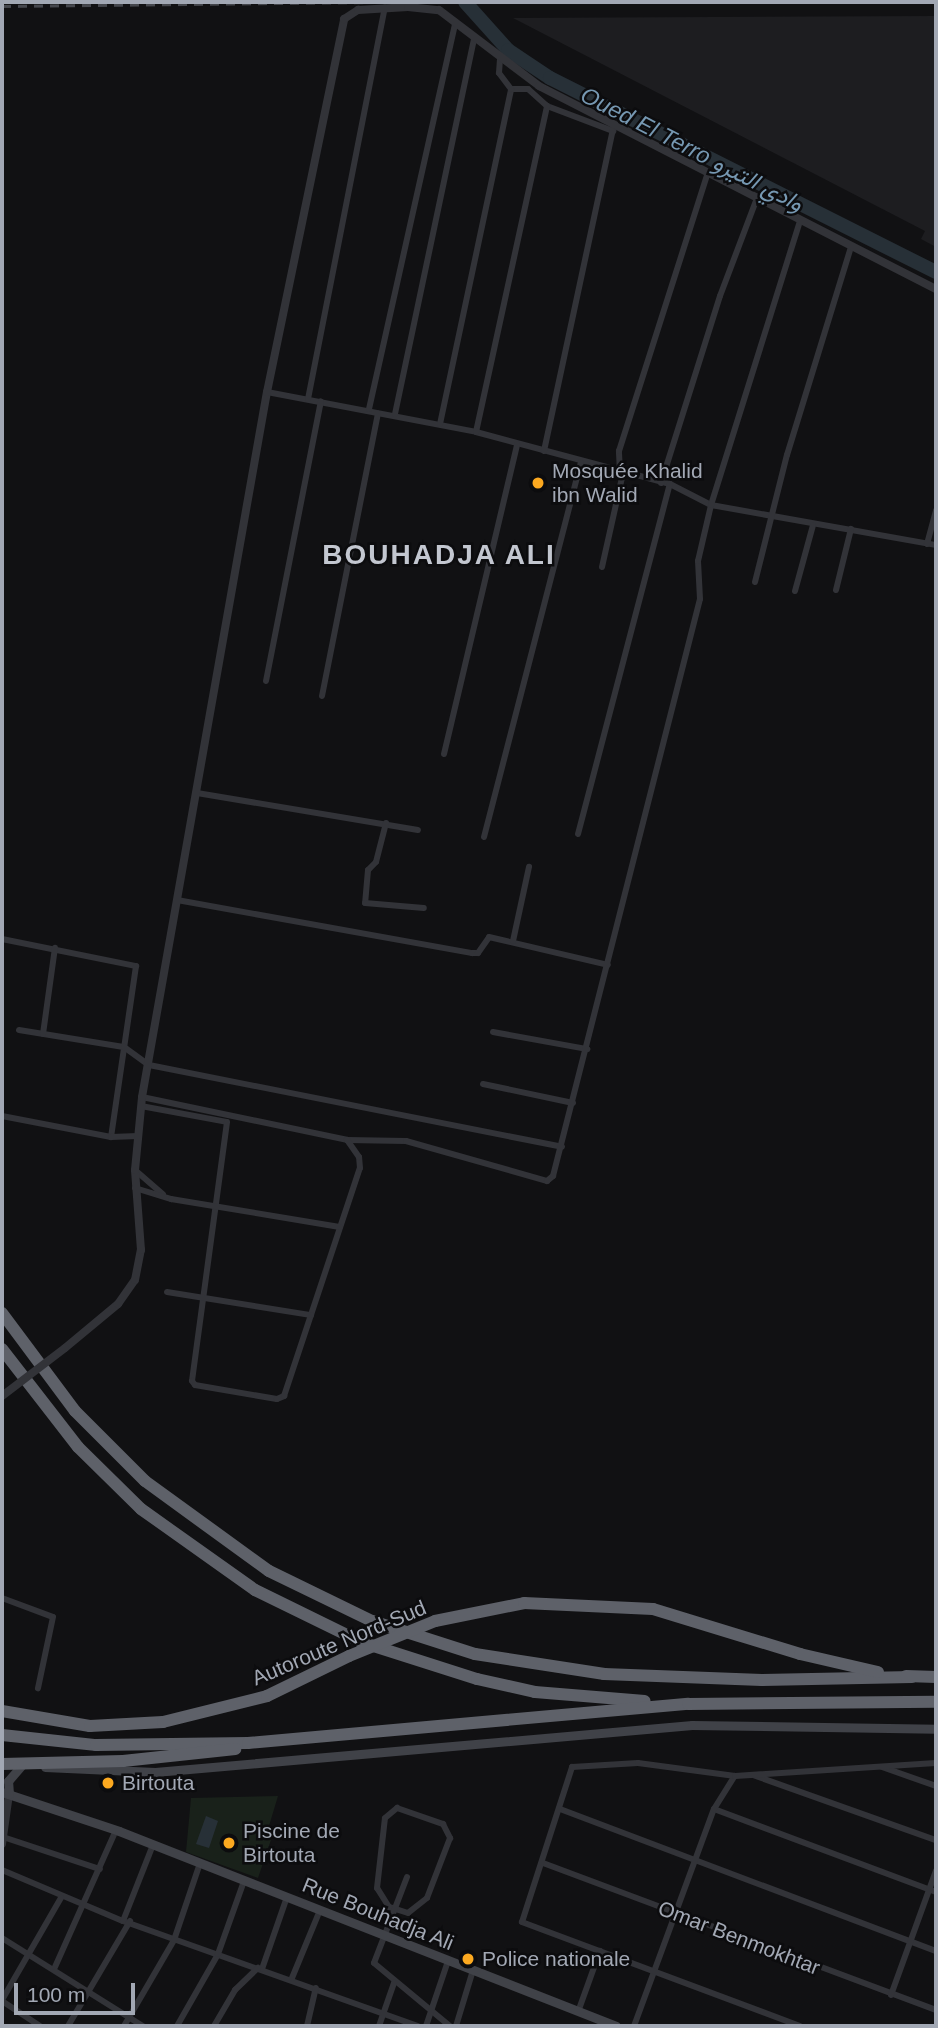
<!DOCTYPE html>
<meta charset="utf-8">
<style>
body{margin:0}
#map{position:relative;width:938px;height:2028px;overflow:hidden;background:#111113;font-family:Helvetica,Vazirmatn,sans-serif}
div>[style]{position:absolute}
.built>*{inset:0;background:#1d1d20}
.green>*{inset:0;background:#19211a}
.water>*{inset:0;background:#273037}
.river>*{height:14px;margin:-7px;padding:0 7px;transform-origin:7px;border-radius:7px;background:#273037}
.minor>*{height:6px;margin:-3px;padding:0 3px;transform-origin:3px;border-radius:3px;background:#323338}
.tertiary>*{height:8px;margin:-4px;padding:0 4px;transform-origin:4px;border-radius:4px;background:#323338}
.secondary>*{height:9px;margin:-4.5px;padding:0 4.5px;transform-origin:4.5px;border-radius:4.5px;background:#404248}
.motorway>*{height:12px;margin:-6px;padding:0 6px;transform-origin:6px;border-radius:6px;background:#5e6169}
.rail>*{height:2.5px;margin-top:-1.25px;transform-origin:0;background:repeating-linear-gradient(90deg,#45474d 0 9px,transparent 0 16px)}
.tertiary-bridge>*{height:8px;margin:-4px;padding:0 4px;transform-origin:4px;border-radius:4px;background:#323338}
.motorway-bridge>*{height:12px;margin:-6px;padding:0 6px;transform-origin:6px;border-radius:6px;background:#5e6169}
.dots>*{width:19px;height:19px;translate:-50% -50%;box-sizing:border-box;border:4px solid #0c0c0e;border-radius:50%}
span{translate:-50% -50%;white-space:nowrap;text-align:center;line-height:1.15;-webkit-text-stroke:5px #0c0c0e;paint-order:stroke}
.poi-label{font-size:21px;color:#a2a8b4}
.left{translate:0 -50%;text-align:left}
.street-label{font-size:21px;color:#a2a8b4}
.water-label{font-size:23px;color:#7698b2;font-style:italic}
.district-label{font-size:28px;color:#c3c7d0;font-weight:700;letter-spacing:2px}
.frame{position:absolute;inset:0;border:4px solid #a2a8b4;pointer-events:none}
.scale{position:absolute;left:14px;top:1983px;width:121px;height:32px;box-sizing:border-box;border:4px solid #a2a8b4;border-top:0;padding-left:9px;font-size:21px;line-height:24px;white-space:nowrap;color:#a2a8b4;-webkit-text-stroke:5px #0c0c0e;paint-order:stroke}
</style>
<div id="map">
<div class="built">
<i style="clip-path:polygon(936px 16px,936px 247px,921px 239px,925px 231px,513px 18px)"></i>
</div>
<div class="green">
<i style="clip-path:polygon(278px 1796px,269px 1826px,273px 1834px,258px 1878px,186px 1852px,191px 1798px)"></i>
</div>
<div class="water">
<i style="clip-path:polygon(206px 1816px,218px 1821px,209px 1848px,196px 1844px)"></i>
</div>
<div class="river">
<i style="left:465px;top:2px;width:64px;rotate:48.1deg"></i>
<i style="left:508px;top:50px;width:50px;rotate:33.7deg"></i>
<i style="left:550px;top:78px;width:432px;rotate:26.7deg"></i>
</div>
<div class="minor">
<i style="left:547px;top:106px;width:71px;rotate:20.7deg"></i>
<i style="left:267px;top:392px;width:213px;rotate:10.8deg"></i>
<i style="left:476px;top:432px;width:201px;rotate:15deg"></i>
<i style="left:670px;top:484px;width:46px;rotate:27.1deg"></i>
<i style="left:711px;top:505px;width:229px;rotate:10.1deg"></i>
<i style="left:308px;top:399px;width:399px;rotate:-78.9deg"></i>
<i style="left:369px;top:409px;width:395px;rotate:-77.4deg"></i>
<i style="left:395px;top:414px;width:383px;rotate:-78.1deg"></i>
<i style="left:440px;top:424px;width:342px;rotate:-78deg"></i>
<i style="left:476px;top:432px;width:334px;rotate:-77.7deg"></i>
<i style="left:547px;top:106px;width:25px;rotate:-138deg"></i>
<i style="left:528px;top:89px;width:17px;rotate:180deg"></i>
<i style="left:511px;top:89px;width:20px;rotate:-127deg"></i>
<i style="left:499px;top:73px;width:13px;rotate:-86deg"></i>
<i style="left:544px;top:451px;width:333px;rotate:-77.9deg"></i>
<i style="left:620px;top:472px;width:21px;rotate:-93deg"></i>
<i style="left:619px;top:451px;width:293px;rotate:-72.3deg"></i>
<i style="left:661px;top:483px;width:196px;rotate:-72.5deg"></i>
<i style="left:720px;top:296px;width:105px;rotate:-69.3deg"></i>
<i style="left:927px;top:544px;width:35px;rotate:-75deg"></i>
<i style="left:602px;top:567px;width:96px;rotate:-77.4deg"></i>
<i style="left:755px;top:582px;width:131px;rotate:-75.9deg"></i>
<i style="left:787px;top:455px;width:218px;rotate:-72.9deg"></i>
<i style="left:836px;top:590px;width:63px;rotate:-76.2deg"></i>
<i style="left:795px;top:591px;width:68px;rotate:-74.7deg"></i>
<i style="left:266px;top:681px;width:285px;rotate:-78.9deg"></i>
<i style="left:322px;top:696px;width:288px;rotate:-78.8deg"></i>
<i style="left:444px;top:754px;width:318px;rotate:-76.7deg"></i>
<i style="left:197px;top:793px;width:224px;rotate:9.5deg"></i>
<i style="left:386px;top:823px;width:40px;rotate:104.4deg"></i>
<i style="left:376px;top:862px;width:11px;rotate:135deg"></i>
<i style="left:368px;top:870px;width:33px;rotate:95deg"></i>
<i style="left:365px;top:903px;width:59px;rotate:4.8deg"></i>
<i style="left:578px;top:834px;width:362px;rotate:-75.3deg"></i>
<i style="left:484px;top:837px;width:387px;rotate:-75.5deg"></i>
<i style="left:177px;top:900px;width:300px;rotate:10.2deg"></i>
<i style="left:472px;top:953px;width:6px"></i>
<i style="left:478px;top:953px;width:19px;rotate:-55deg"></i>
<i style="left:489px;top:937px;width:122px;rotate:13.2deg"></i>
<i style="left:2px;top:939px;width:137px;rotate:11.4deg"></i>
<i style="left:136px;top:966px;width:173px;rotate:98.3deg"></i>
<i style="left:513px;top:941px;width:76px;rotate:-77.8deg"></i>
<i style="left:19px;top:1030px;width:106px;rotate:9.2deg"></i>
<i style="left:124px;top:1047px;width:31px;rotate:36deg"></i>
<i style="left:149px;top:1065px;width:421px;rotate:11.2deg"></i>
<i style="left:493px;top:1032px;width:96px;rotate:10.3deg"></i>
<i style="left:43px;top:1034px;width:87px;rotate:-82.1deg"></i>
<i style="left:483px;top:1084px;width:92px;rotate:11.9deg"></i>
<i style="left:142px;top:1097px;width:209px;rotate:11.8deg"></i>
<i style="left:347px;top:1140px;width:59px;rotate:1deg"></i>
<i style="left:406px;top:1141px;width:147px;rotate:15.8deg"></i>
<i style="left:547px;top:1181px;width:8px;rotate:-40deg"></i>
<i style="left:553px;top:1176px;width:595px;rotate:-75.71deg"></i>
<i style="left:700px;top:599px;width:38px;rotate:-93deg"></i>
<i style="left:698px;top:561px;width:57px;rotate:-76.9deg"></i>
<i style="left:711px;top:505px;width:298px;rotate:-72.6deg"></i>
<i style="left:141px;top:1106px;width:87px;rotate:10.5deg"></i>
<i style="left:227px;top:1122px;width:261px;rotate:97.7deg"></i>
<i style="left:192px;top:1381px;width:5px;rotate:53deg"></i>
<i style="left:195px;top:1385px;width:83px;rotate:9.7deg"></i>
<i style="left:277px;top:1399px;width:8px;rotate:-23deg"></i>
<i style="left:284px;top:1396px;width:240px;rotate:-71.6deg"></i>
<i style="left:360px;top:1168px;width:11px;rotate:-95deg"></i>
<i style="left:359px;top:1157px;width:21px;rotate:-125deg"></i>
<i style="left:2px;top:1116px;width:111px;rotate:10.9deg"></i>
<i style="left:111px;top:1137px;width:27px;rotate:-2deg"></i>
<i style="left:135px;top:1170px;width:37px;rotate:41deg"></i>
<i style="left:135px;top:1188px;width:38px;rotate:17deg"></i>
<i style="left:171px;top:1199px;width:171px;rotate:9.4deg"></i>
<i style="left:167px;top:1292px;width:146px;rotate:9.1deg"></i>
<i style="left:2px;top:1598px;width:54px;rotate:20.4deg"></i>
<i style="left:53px;top:1617px;width:73px;rotate:101.9deg"></i>
<i style="left:882px;top:1767px;width:57px;rotate:19.4deg"></i>
<i style="left:753px;top:1775px;width:194px;rotate:19.6deg"></i>
<i style="left:397px;top:1808px;width:49px;rotate:19.2deg"></i>
<i style="left:443px;top:1824px;width:16px;rotate:63deg"></i>
<i style="left:450px;top:1838px;width:64px;rotate:111deg"></i>
<i style="left:427px;top:1898px;width:24px;rotate:142deg"></i>
<i style="left:408px;top:1913px;width:20px;rotate:-162deg"></i>
<i style="left:389px;top:1907px;width:22px;rotate:-122deg"></i>
<i style="left:377px;top:1888px;width:70px;rotate:-83.5deg"></i>
<i style="left:385px;top:1818px;width:16px;rotate:-40deg"></i>
<i style="left:560px;top:1809px;width:402px;rotate:20.7deg"></i>
<i style="left:714px;top:1809px;width:237px;rotate:20.5deg"></i>
<i style="left:3px;top:1837px;width:102px;rotate:18.3deg"></i>
<i style="left:543px;top:1863px;width:420px;rotate:20.5deg"></i>
<i style="left:2px;top:1870px;width:131px;rotate:22.9deg"></i>
<i style="left:123px;top:1921px;width:313px;rotate:19.6deg"></i>
<i style="left:407px;top:1877px;width:92px;rotate:111deg"></i>
<i style="left:374px;top:1963px;width:99px;rotate:39.7deg"></i>
<i style="left:123px;top:1921px;width:82px;rotate:-68.5deg"></i>
<i style="left:2px;top:1938px;width:166px;rotate:32deg"></i>
<i style="left:55px;top:1967px;width:150px;rotate:-66deg"></i>
<i style="left:262px;top:1969px;width:76px;rotate:-70.9deg"></i>
<i style="left:292px;top:1978px;width:74px;rotate:-67.6deg"></i>
<i style="left:891px;top:1995px;width:132px;rotate:-70.1deg"></i>
<i style="left:2px;top:2000px;width:118px;rotate:-60deg"></i>
<i style="left:2px;top:2001px;width:45px;rotate:33.3deg"></i>
<i style="left:578px;top:2012px;width:65px;rotate:-70.2deg"></i>
<i style="left:68px;top:2026px;width:122px;rotate:-59.4deg"></i>
<i style="left:124px;top:2026px;width:99px;rotate:-59.8deg"></i>
<i style="left:174px;top:1940px;width:81px;rotate:-71.3deg"></i>
<i style="left:177px;top:2026px;width:83px;rotate:-60.3deg"></i>
<i style="left:218px;top:1954px;width:77px;rotate:-70.4deg"></i>
<i style="left:214px;top:2026px;width:42px;rotate:-59.7deg"></i>
<i style="left:235px;top:1990px;width:32px;rotate:-44deg"></i>
<i style="left:307px;top:2026px;width:39px;rotate:-77deg"></i>
<i style="left:379px;top:2026px;width:46px;rotate:-70.8deg"></i>
<i style="left:426px;top:2026px;width:69px;rotate:-71.3deg"></i>
<i style="left:456px;top:2026px;width:59px;rotate:-73.1deg"></i>
<i style="left:634px;top:2026px;width:231px;rotate:-69.8deg"></i>
<i style="left:714px;top:1809px;width:39px;rotate:-58deg"></i>
<i style="left:800px;top:2026px;width:297px;rotate:-159.5deg"></i>
<i style="left:522px;top:1922px;width:163px;rotate:-72.1deg"></i>
<i style="left:572px;top:1767px;width:66px;rotate:-3.5deg"></i>
<i style="left:638px;top:1763px;width:98px;rotate:7.6deg"></i>
<i style="left:735px;top:1776px;width:201px;rotate:-3.7deg"></i>
</div>
<div class="tertiary">
<i style="left:65px;top:1348px;width:69px;rotate:-39.7deg"></i>
<i style="left:118px;top:1304px;width:29px;rotate:-55deg"></i>
<i style="left:135px;top:1280px;width:31px;rotate:-79deg"></i>
<i style="left:141px;top:1250px;width:80px;rotate:-94.3deg"></i>
<i style="left:135px;top:1170px;width:73px;rotate:-84.5deg"></i>
<i style="left:142px;top:1097px;width:716px;rotate:-79.95deg"></i>
<i style="left:267px;top:392px;width:381px;rotate:-78.3deg"></i>
<i style="left:344px;top:19px;width:17px;rotate:-33deg"></i>
<i style="left:358px;top:10px;width:50px;rotate:-3.4deg"></i>
<i style="left:408px;top:7px;width:31px;rotate:6deg"></i>
<i style="left:439px;top:10px;width:126px;rotate:37.2deg"></i>
<i style="left:539px;top:86px;width:446px;rotate:27.1deg"></i>
<i style="left:2px;top:1844px;width:50px;rotate:-82deg"></i>
</div>
<div class="secondary">
<i style="left:45px;top:1767px;width:110px;rotate:2.6deg"></i>
<i style="left:155px;top:1772px;width:539px;rotate:-5deg"></i>
<i style="left:692px;top:1725px;width:244px;rotate:0.9deg"></i>
<i style="left:2px;top:1792px;width:123px;rotate:18.4deg"></i>
<i style="left:119px;top:1831px;width:534px;rotate:21.42deg"></i>
<i style="left:9px;top:1794px;width:13px;rotate:-94deg"></i>
<i style="left:8px;top:1781px;width:21px;rotate:-49deg"></i>
</div>
<div class="motorway">
<i style="left:2px;top:1313px;width:122px;rotate:53.3deg"></i>
<i style="left:75px;top:1411px;width:99px;rotate:45deg"></i>
<i style="left:145px;top:1481px;width:153px;rotate:36deg"></i>
<i style="left:269px;top:1571px;width:114px;rotate:25.9deg"></i>
<i style="left:372px;top:1621px;width:108px;rotate:17.8deg"></i>
<i style="left:475px;top:1654px;width:131px;rotate:8.8deg"></i>
<i style="left:604px;top:1674px;width:158px;rotate:2.2deg"></i>
<i style="left:762px;top:1680px;width:150px;rotate:-1.1deg"></i>
<i style="left:2px;top:1349px;width:124px;rotate:52.2deg"></i>
<i style="left:78px;top:1447px;width:88px;rotate:44.5deg"></i>
<i style="left:141px;top:1509px;width:140px;rotate:35.4deg"></i>
<i style="left:255px;top:1590px;width:118px;rotate:26.1deg"></i>
<i style="left:361px;top:1642px;width:122px;rotate:17.7deg"></i>
<i style="left:477px;top:1679px;width:59px;rotate:12.6deg"></i>
<i style="left:535px;top:1692px;width:110px;rotate:4.7deg"></i>
<i style="left:435px;top:1621px;width:91px;rotate:-11.4deg"></i>
<i style="left:524px;top:1603px;width:129px;rotate:2.7deg"></i>
<i style="left:653px;top:1609px;width:154px;rotate:17deg"></i>
<i style="left:800px;top:1654px;width:80px;rotate:13deg"></i>
<i style="left:906px;top:1676px;width:30px;rotate:2deg"></i>
<i style="left:2px;top:1711px;width:89px;rotate:9.7deg"></i>
<i style="left:90px;top:1726px;width:73px;rotate:-3.1deg"></i>
<i style="left:163px;top:1722px;width:107px;rotate:-14deg"></i>
<i style="left:267px;top:1696px;width:91px;rotate:-26deg"></i>
<i style="left:2px;top:1735px;width:95px;rotate:6.1deg"></i>
<i style="left:96px;top:1745px;width:152px;rotate:-0.8deg"></i>
<i style="left:248px;top:1743px;width:442px;rotate:-5.1deg"></i>
<i style="left:688px;top:1704px;width:248px;rotate:-0.5deg"></i>
<i style="left:2px;top:1764px;width:121px;rotate:-1.4deg"></i>
<i style="left:123px;top:1761px;width:113px;rotate:-6.1deg"></i>
</div>
<div class="rail">
<i style="left:2px;top:6px;width:371px;rotate:-0.6deg"></i>
</div>
<div class="tertiary-bridge">
<i style="left:2px;top:1396px;width:79px;rotate:-37.3deg"></i>
</div>
<div class="motorway-bridge">
<i style="left:349px;top:1656px;width:93px;rotate:-22.1deg"></i>
</div>
<div class="dots">
<i style="left:538px;top:483px;background:#fca920"></i>
<i style="left:108px;top:1783px;background:#fca920"></i>
<i style="left:229px;top:1843px;background:#fca920"></i>
<i style="left:468px;top:1959px;background:#fca920"></i>
</div>
<div class="poi-label">
<span class="left" style="left:552px;top:483px">Mosquée Khalid<br>ibn Walid</span>
<span class="left" style="left:122px;top:1783px">Birtouta</span>
<span class="left" style="left:243px;top:1843px">Piscine de<br>Birtouta</span>
<span class="left" style="left:482px;top:1959px">Police nationale</span>
</div>
<div class="street-label">
<span style="left:339px;top:1643px;rotate:-23deg">Autoroute Nord-Sud</span>
<span style="left:378px;top:1914px;rotate:22deg">Rue Bouhadja Ali</span>
<span style="left:739px;top:1938px;rotate:21deg">Omar Benmokhtar</span>
</div>
<div class="water-label">
<span style="left:692px;top:149px;rotate:27deg">Oued El Terro وادي التيرو</span>
</div>
<div class="district-label">
<span style="left:439px;top:555px">BOUHADJA ALI</span>
</div>
<div class="frame"></div>
<div class="scale">100 m</div>
</div>
